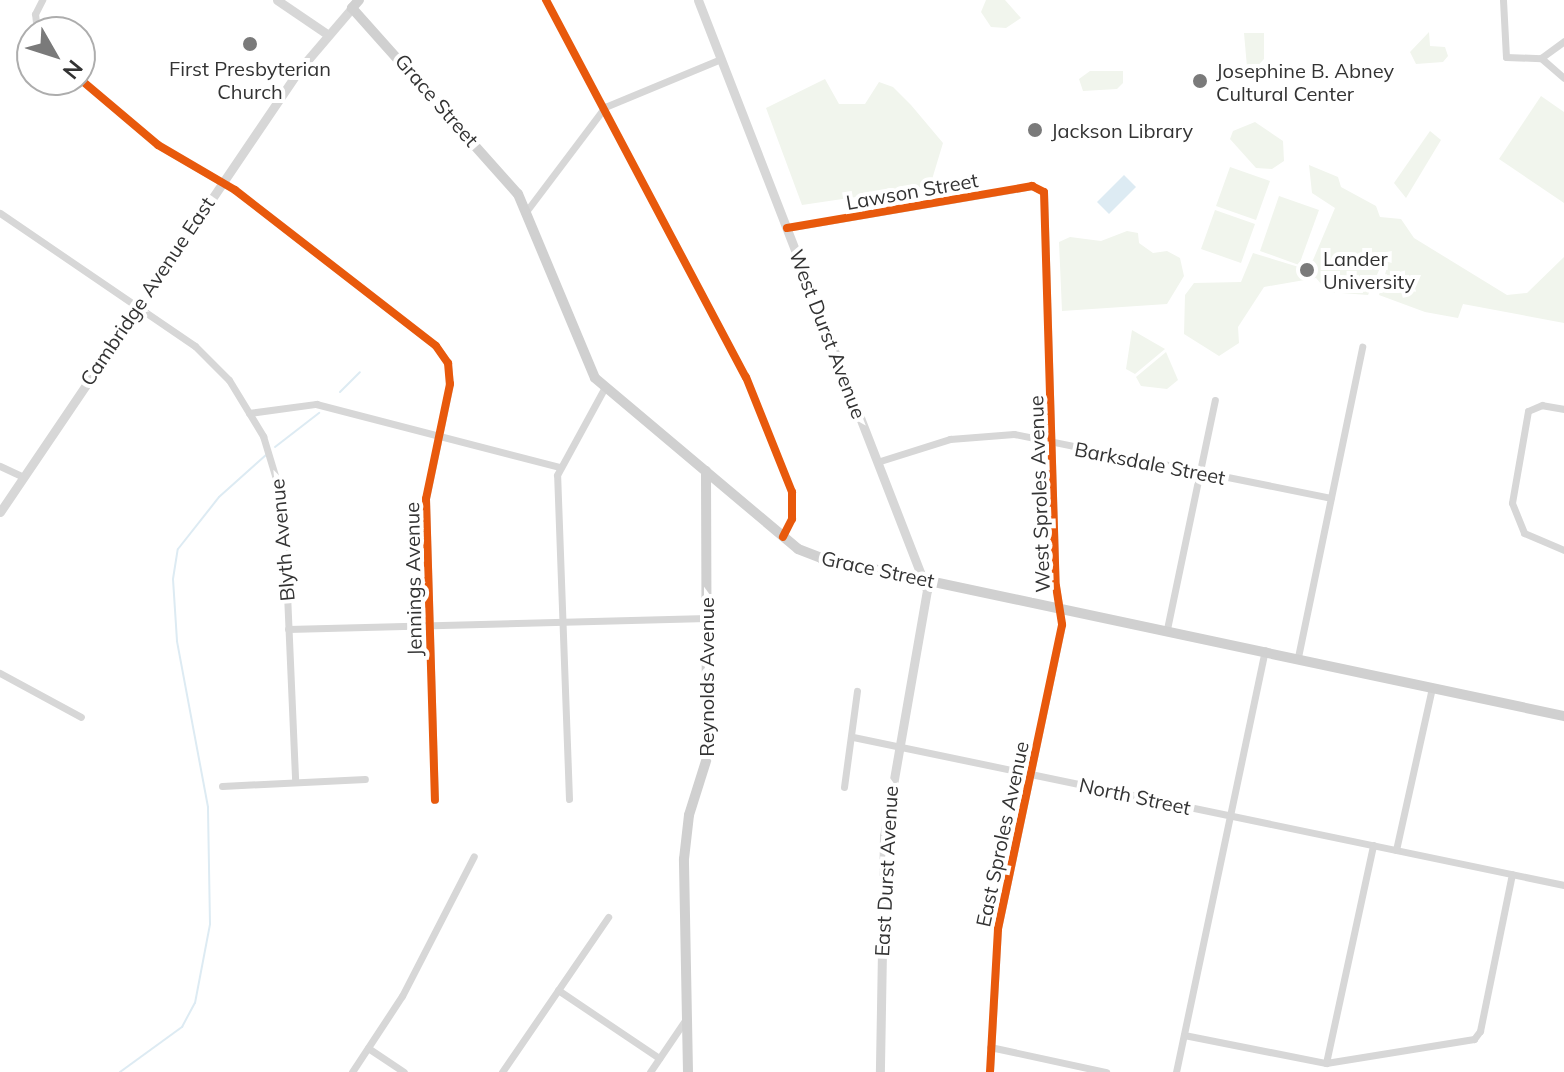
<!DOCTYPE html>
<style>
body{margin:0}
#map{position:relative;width:1564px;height:1072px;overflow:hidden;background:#fff;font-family:Mulish,sans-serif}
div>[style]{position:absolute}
.green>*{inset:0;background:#f1f5ed}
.water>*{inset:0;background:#ddebf3}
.stream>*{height:2px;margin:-1px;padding:0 1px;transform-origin:1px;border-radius:1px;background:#ddebf3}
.minor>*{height:7px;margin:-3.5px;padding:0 3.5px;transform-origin:3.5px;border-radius:3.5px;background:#d7d7d7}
.tertiary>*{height:9px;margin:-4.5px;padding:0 4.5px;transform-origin:4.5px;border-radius:4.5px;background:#d7d7d7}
.secondary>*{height:10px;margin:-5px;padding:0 5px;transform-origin:5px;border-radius:5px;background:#d0d0d0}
.cycleway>*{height:8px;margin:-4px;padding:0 4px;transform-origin:4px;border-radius:4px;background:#e8590c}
.dots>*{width:22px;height:22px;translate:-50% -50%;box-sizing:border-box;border:4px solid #fff;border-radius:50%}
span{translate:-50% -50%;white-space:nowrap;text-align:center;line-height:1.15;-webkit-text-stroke:8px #fff;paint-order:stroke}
.poi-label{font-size:20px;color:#333}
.left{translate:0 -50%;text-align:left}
.street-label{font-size:20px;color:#333}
.north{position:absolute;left:16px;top:16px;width:80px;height:80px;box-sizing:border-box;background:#fff;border:2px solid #adadad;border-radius:50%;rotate:129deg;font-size:22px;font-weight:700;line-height:32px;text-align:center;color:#333}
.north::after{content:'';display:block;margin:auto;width:28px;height:36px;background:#7a7a7a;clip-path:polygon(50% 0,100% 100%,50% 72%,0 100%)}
</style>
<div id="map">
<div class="green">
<i style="clip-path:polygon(986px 0,1005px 0,1021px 18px,1006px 28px,991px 27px,981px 12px)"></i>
<i style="clip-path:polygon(1429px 32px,1430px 46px,1445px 47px,1448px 56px,1443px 62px,1416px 64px,1410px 52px)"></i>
<i style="clip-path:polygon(1244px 33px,1264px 33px,1264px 59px,1254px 70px,1247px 67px)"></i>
<i style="clip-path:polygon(1090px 71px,1123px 71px,1123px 83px,1117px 89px,1083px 91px,1079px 79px)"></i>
<i style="clip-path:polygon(825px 79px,839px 104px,865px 104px,879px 82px,893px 87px,911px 105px,943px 143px,930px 186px,802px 205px,766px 108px)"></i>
<i style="clip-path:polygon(1541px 96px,1564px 112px,1564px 203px,1499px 159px)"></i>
<i style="clip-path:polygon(1255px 122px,1283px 141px,1284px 161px,1272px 169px,1256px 168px,1230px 139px,1233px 131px)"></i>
<i style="clip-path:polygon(1430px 131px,1441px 140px,1406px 198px,1394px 183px)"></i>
<i style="clip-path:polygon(1309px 165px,1338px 177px,1341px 187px,1376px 206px,1380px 217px,1401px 219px,1414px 238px,1507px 295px,1527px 293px,1564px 257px,1564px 323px,1463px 304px,1458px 318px,1425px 312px,1379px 295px,1388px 264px,1384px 259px,1368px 295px,1328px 292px,1316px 278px,1264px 287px,1238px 327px,1239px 343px,1219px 356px,1184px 334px,1185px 295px,1194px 283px,1241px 282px,1253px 253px,1302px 268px,1313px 260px,1335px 208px,1312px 193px)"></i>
<i style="clip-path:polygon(1230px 167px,1270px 181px,1256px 220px,1216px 206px)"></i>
<i style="clip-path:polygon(1279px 196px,1319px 210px,1299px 265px,1260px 251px)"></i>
<i style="clip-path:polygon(1215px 210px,1255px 224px,1241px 263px,1201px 249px)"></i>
<i style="clip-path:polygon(1127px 231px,1138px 233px,1139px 243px,1153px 253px,1167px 251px,1180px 258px,1184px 276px,1167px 304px,1062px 311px,1059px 242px,1070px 237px,1101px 241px)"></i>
<i style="clip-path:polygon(1132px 330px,1165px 349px,1135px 374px,1126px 369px)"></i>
<i style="clip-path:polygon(1166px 352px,1178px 380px,1167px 389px,1141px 386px,1136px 377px)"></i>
</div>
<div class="water">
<i style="clip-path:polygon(1124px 175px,1136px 187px,1109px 214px,1097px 202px)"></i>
</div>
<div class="stream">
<i style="left:340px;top:392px;width:28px;rotate:-45deg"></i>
<i style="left:275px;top:447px;width:56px;rotate:-37.7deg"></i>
<i style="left:120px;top:1072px;width:77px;rotate:-36deg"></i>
<i style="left:182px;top:1027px;width:27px;rotate:-62deg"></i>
<i style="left:195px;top:1003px;width:80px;rotate:-79.2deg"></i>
<i style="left:210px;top:924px;width:117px;rotate:-91deg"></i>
<i style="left:208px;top:807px;width:169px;rotate:-100.6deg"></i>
<i style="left:177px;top:641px;width:62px;rotate:-93.7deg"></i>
<i style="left:173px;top:579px;width:30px;rotate:-81deg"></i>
<i style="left:178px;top:549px;width:66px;rotate:-51.7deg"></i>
<i style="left:219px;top:497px;width:63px;rotate:-41.8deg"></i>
</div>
<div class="minor">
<i style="left:1503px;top:0;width:57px;rotate:87deg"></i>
<i style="left:1506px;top:57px;width:35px;rotate:2deg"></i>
<i style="left:1541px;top:58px;width:29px;rotate:-36deg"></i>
<i style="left:37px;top:32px;width:18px;rotate:-96deg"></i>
<i style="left:35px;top:14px;width:16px;rotate:-63deg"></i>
<i style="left:1541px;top:58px;width:30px;rotate:41deg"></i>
<i style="left:80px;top:79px;width:102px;rotate:40.2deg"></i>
<i style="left:158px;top:145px;width:89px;rotate:30.3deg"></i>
<i style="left:235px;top:190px;width:254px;rotate:37.8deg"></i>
<i style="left:436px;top:346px;width:21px;rotate:55deg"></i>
<i style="left:448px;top:363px;width:21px;rotate:85deg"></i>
<i style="left:450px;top:384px;width:117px;rotate:101.8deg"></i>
<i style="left:426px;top:499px;width:301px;rotate:88.3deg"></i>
<i style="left:528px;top:209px;width:128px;rotate:-53deg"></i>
<i style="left:605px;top:107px;width:126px;rotate:-22.5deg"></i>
<i style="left:0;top:213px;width:236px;rotate:34.3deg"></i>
<i style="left:195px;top:346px;width:48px;rotate:45deg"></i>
<i style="left:229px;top:380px;width:66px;rotate:58.7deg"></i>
<i style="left:263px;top:436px;width:69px;rotate:73.1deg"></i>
<i style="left:283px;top:502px;width:280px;rotate:87.5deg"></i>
<i style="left:787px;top:228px;width:249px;rotate:-9.7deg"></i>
<i style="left:1032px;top:186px;width:13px;rotate:27deg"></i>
<i style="left:1044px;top:192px;width:394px;rotate:88.3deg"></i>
<i style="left:1056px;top:586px;width:39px;rotate:81deg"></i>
<i style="left:1062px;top:625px;width:311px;rotate:101.9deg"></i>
<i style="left:998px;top:929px;width:143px;rotate:93.2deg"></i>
<i style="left:1564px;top:409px;width:22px;rotate:-170deg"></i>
<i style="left:1542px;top:405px;width:15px;rotate:157deg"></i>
<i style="left:1528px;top:411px;width:93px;rotate:99.9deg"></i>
<i style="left:1512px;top:503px;width:32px;rotate:68deg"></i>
<i style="left:1524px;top:533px;width:43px;rotate:23deg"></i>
<i style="left:249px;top:413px;width:68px;rotate:-7.7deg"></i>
<i style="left:316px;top:404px;width:252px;rotate:14.5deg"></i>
<i style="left:877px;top:462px;width:77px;rotate:-17.5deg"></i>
<i style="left:950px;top:439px;width:64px;rotate:-4.5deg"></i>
<i style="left:1014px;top:434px;width:323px;rotate:11.4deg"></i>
<i style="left:0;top:466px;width:23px;rotate:25deg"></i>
<i style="left:288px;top:629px;width:419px;rotate:-1.5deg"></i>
<i style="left:1167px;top:629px;width:234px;rotate:-78.2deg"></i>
<i style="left:1298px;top:657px;width:317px;rotate:-78.3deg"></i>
<i style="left:0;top:673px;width:92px;rotate:28.5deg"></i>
<i style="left:853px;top:737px;width:726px;rotate:11.76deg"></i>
<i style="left:222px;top:786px;width:143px;rotate:-2.8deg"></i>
<i style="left:844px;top:787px;width:97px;rotate:-82.3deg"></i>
<i style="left:569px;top:799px;width:324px;rotate:-92.1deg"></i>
<i style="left:557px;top:475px;width:100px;rotate:-61.4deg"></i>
<i style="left:1396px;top:850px;width:167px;rotate:-77.5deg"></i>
<i style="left:558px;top:990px;width:122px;rotate:34deg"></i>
<i style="left:1184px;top:1035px;width:145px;rotate:11.2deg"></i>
<i style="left:1326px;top:1063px;width:150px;rotate:-9.2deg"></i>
<i style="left:1474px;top:1039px;width:10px;rotate:-53deg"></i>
<i style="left:1480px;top:1031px;width:160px;rotate:-78.5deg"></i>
<i style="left:990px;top:1047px;width:119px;rotate:12.2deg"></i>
<i style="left:368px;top:1048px;width:43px;rotate:33.7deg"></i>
<i style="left:1326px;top:1063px;width:223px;rotate:-77.8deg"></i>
<i style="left:352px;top:1072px;width:91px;rotate:-56.7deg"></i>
<i style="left:402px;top:996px;width:157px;rotate:-62.8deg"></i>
<i style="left:502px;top:1072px;width:188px;rotate:-55.6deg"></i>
<i style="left:650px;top:1072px;width:64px;rotate:-55.8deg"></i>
<i style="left:1176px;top:1072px;width:431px;rotate:-78.1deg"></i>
</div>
<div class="tertiary">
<i style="left:277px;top:0;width:60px;rotate:34.2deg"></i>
<i style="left:698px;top:0;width:633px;rotate:68.79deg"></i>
<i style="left:927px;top:590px;width:250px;rotate:99.9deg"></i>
<i style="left:884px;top:836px;width:236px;rotate:91deg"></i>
<i style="left:0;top:512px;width:534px;rotate:-55.92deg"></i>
<i style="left:299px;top:70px;width:82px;rotate:-49.5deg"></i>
</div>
<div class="secondary">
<i style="left:359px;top:0;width:11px;rotate:131deg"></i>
<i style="left:352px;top:8px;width:249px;rotate:48.3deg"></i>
<i style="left:518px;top:194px;width:199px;rotate:67.3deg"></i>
<i style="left:595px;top:378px;width:265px;rotate:40.1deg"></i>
<i style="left:798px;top:549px;width:25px;rotate:21deg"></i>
<i style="left:821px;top:558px;width:760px;rotate:12.01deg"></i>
<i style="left:688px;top:1072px;width:213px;rotate:-91.1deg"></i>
<i style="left:684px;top:859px;width:44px;rotate:-83.5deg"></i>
<i style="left:689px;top:815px;width:60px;rotate:-72.5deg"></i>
<i style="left:707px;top:758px;width:287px;rotate:-90.2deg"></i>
</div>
<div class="cycleway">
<i style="left:546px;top:0;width:427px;rotate:62.1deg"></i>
<i style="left:746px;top:377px;width:124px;rotate:68.2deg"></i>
<i style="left:792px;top:492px;width:27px;rotate:90deg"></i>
<i style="left:792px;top:519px;width:20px;rotate:117deg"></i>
<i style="left:80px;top:79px;width:102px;rotate:40.2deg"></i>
<i style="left:158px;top:145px;width:89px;rotate:30.3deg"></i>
<i style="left:235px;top:190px;width:254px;rotate:37.8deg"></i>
<i style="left:436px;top:346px;width:21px;rotate:55deg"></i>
<i style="left:448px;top:363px;width:21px;rotate:85deg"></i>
<i style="left:450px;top:384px;width:117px;rotate:101.8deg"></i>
<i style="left:426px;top:499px;width:301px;rotate:88.3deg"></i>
<i style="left:787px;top:228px;width:249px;rotate:-9.7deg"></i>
<i style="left:1032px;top:186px;width:13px;rotate:27deg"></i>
<i style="left:1044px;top:192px;width:394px;rotate:88.3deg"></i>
<i style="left:1056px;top:586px;width:39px;rotate:81deg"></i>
<i style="left:1062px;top:625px;width:311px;rotate:101.9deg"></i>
<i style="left:998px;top:929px;width:143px;rotate:93.2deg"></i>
</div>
<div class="dots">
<i style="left:250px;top:44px;background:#7a7a7a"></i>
<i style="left:1200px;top:81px;background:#7a7a7a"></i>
<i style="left:1035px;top:130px;background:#7a7a7a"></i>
<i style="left:1307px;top:270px;background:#7a7a7a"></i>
</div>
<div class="poi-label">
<span style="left:250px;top:80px">First Presbyterian<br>Church</span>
<span class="left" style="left:1216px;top:82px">Josephine B. Abney<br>Cultural Center</span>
<span class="left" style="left:1051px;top:130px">Jackson Library</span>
<span class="left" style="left:1323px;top:270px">Lander<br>University</span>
</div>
<div class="street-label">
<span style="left:437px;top:100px;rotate:49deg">Grace Street</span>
<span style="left:912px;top:191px;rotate:-10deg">Lawson Street</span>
<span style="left:147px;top:291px;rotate:-56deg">Cambridge Avenue East</span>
<span style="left:828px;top:334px;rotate:69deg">West Durst Avenue</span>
<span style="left:1150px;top:463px;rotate:11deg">Barksdale Street</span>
<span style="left:1039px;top:494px;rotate:-92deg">West Sproles Avenue</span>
<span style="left:282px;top:540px;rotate:-95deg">Blyth Avenue</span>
<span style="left:878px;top:569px;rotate:12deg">Grace Street</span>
<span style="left:413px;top:579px;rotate:-91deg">Jennings Avenue</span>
<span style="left:706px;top:677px;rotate:-90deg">Reynolds Avenue</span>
<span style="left:1135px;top:796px;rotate:12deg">North Street</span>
<span style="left:1002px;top:834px;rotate:-78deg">East Sproles Avenue</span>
<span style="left:886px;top:871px;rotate:-87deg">East Durst Avenue</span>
</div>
<div class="north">N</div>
</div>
